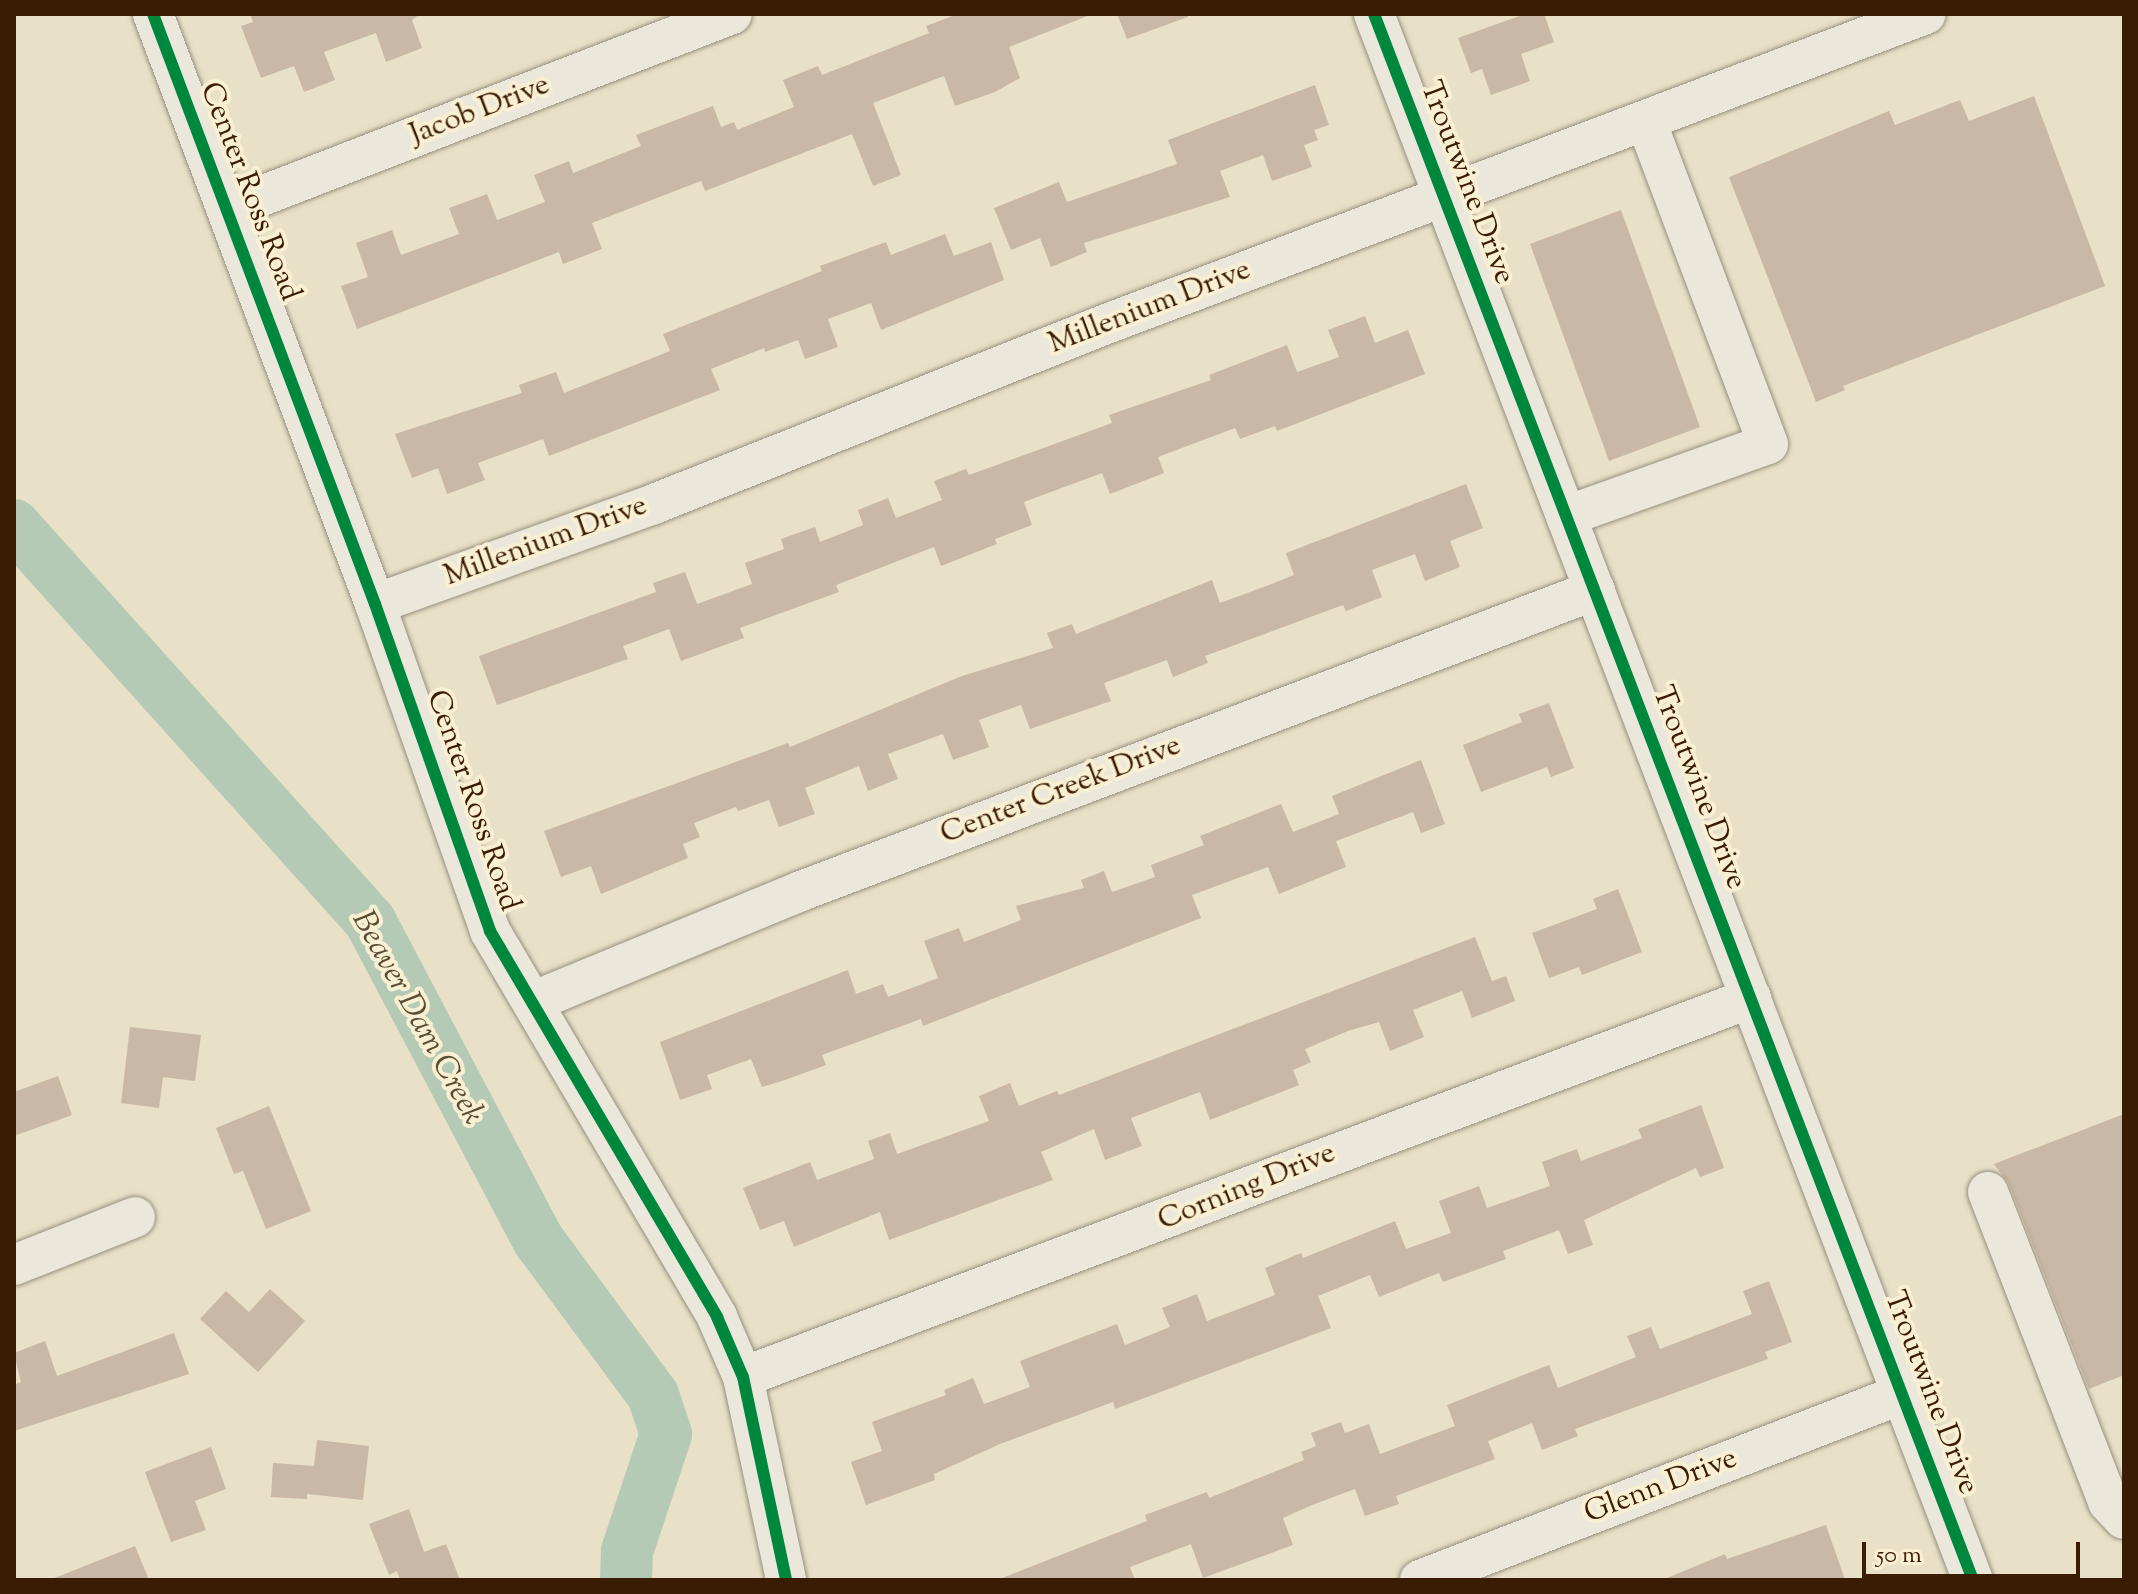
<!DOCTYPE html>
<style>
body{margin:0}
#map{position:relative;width:2138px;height:1594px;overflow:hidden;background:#e8e0c7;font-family:"Sorts Mill Goudy",serif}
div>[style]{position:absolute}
.river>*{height:52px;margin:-26px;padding:0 26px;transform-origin:26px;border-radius:26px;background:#b4cab4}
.building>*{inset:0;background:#c9b8a5}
.roads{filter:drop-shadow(0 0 2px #988f7e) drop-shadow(0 0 2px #988f7e)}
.minor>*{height:40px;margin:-20px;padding:0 20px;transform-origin:20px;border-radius:20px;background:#ebe8db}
.cycleway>*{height:12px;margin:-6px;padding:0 6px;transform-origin:6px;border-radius:6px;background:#00873e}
span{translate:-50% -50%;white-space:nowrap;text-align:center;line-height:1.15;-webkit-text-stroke:8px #f9efd2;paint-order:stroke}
.street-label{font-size:30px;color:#3a1b03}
.water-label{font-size:32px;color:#584d36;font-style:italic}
.frame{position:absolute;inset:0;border:16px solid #3a1b03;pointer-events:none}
.scale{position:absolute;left:1862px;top:1542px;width:218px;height:36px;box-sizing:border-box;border:4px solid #3a1b03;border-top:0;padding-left:10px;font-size:24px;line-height:28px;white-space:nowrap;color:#3a1b03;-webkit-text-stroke:6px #f9efd2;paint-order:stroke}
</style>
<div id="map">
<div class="river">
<i style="left:14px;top:525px;width:532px;rotate:48.04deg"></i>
<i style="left:370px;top:921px;width:362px;rotate:62.2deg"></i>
<i style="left:539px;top:1241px;width:192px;rotate:53.5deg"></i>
<i style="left:653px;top:1395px;width:41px;rotate:71.6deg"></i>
<i style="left:666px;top:1434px;width:123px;rotate:108.4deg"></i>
<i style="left:627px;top:1551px;width:29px;rotate:92deg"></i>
</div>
<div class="building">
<i style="clip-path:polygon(250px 14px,420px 14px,412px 20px,422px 48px,386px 62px,376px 33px,324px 52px,335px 80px,304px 92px,294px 66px,261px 78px,241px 26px,253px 22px)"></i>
<i style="clip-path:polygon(958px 14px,1090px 15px,1009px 47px,1020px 78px,995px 92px,955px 106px,944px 76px,873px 103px,901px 175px,873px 186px,852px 134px,705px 191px,701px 181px,592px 223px,602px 249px,563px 264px,559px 252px,357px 329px,341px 286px,368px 277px,356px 243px,392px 230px,401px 255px,459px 234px,449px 208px,487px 194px,497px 220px,545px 202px,534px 175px,569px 161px,573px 173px,641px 146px,636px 135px,713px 106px,721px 127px,734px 122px,737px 130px,794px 107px,783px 80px,818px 66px,822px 75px,929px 33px,926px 26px)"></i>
<i style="clip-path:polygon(1117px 14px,1188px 14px,1188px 17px,1127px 39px)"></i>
<i style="clip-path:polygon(1525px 14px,1544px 14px,1554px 42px,1521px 54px,1530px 81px,1491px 95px,1482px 69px,1471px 73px,1458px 38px)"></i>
<i style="clip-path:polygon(1315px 85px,1329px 125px,1314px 130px,1318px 140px,1304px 145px,1312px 167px,1272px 181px,1263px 155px,1220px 171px,1230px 197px,1084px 243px,1087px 252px,1051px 267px,1040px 238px,1011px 250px,994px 208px,1059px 182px,1067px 202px,1177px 164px,1168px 140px)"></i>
<i style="clip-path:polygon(2034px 96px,2105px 286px,1843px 386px,1845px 390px,1816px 402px,1729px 177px,1889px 111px,1895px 125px,1960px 100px,1969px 121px)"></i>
<i style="clip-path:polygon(1621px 210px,1700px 427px,1609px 461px,1530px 244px)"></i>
<i style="clip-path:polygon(945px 234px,954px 256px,991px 242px,1004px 280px,881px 330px,871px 303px,828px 319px,838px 347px,805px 359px,798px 340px,765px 352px,764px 348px,711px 369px,720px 390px,549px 456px,543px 439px,478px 463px,485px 480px,447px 494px,438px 468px,412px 478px,395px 434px,522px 393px,519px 385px,556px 372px,564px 393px,670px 351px,663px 334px,822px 271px,820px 266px,886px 242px,891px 255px)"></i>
<i style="clip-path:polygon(1365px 316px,1375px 343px,1408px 330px,1425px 374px,1277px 431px,1275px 426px,1240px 439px,1235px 428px,1158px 457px,1164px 473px,1110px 494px,1102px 473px,1024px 502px,1032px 525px,995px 539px,997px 544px,941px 566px,934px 547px,836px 585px,839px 592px,740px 628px,744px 638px,681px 661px,669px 629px,623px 646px,628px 659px,497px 705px,479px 656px,656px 592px,653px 583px,685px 572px,697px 604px,752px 584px,745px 563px,784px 549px,781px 539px,815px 527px,820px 542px,863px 525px,858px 510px,888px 498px,896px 518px,942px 500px,934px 481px,966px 469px,969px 475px,1112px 423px,1109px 415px,1211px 380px,1209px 375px,1287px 345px,1297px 372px,1339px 357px,1328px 330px)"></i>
<i style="clip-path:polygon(1466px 484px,1483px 528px,1450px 541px,1460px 567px,1425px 581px,1415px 554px,1372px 570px,1382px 597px,1346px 611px,1343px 605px,1205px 656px,1208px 663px,1173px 677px,1167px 660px,1104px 683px,1111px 701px,1030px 729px,1021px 705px,979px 720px,989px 747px,953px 760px,943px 734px,888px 754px,898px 779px,868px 791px,859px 766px,805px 788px,815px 814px,779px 827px,769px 800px,738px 811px,736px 807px,694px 823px,700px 837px,683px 844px,688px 858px,601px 894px,591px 866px,561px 877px,544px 831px,788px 743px,790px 747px,962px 676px,1053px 648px,1047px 633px,1072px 624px,1076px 634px,1212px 580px,1220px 603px,1269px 585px,1294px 575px,1286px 553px)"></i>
<i style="clip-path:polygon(1549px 703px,1574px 768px,1551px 777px,1547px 767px,1481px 792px,1463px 745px,1522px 722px,1519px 714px)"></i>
<i style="clip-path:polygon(1421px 760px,1445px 824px,1421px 833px,1413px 812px,1336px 841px,1346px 867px,1279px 894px,1268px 867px,1192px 895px,1201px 918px,923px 1026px,921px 1019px,822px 1055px,826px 1065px,782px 1081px,762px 1087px,751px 1059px,707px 1075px,712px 1089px,680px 1100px,660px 1042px,848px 970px,856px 994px,883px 984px,888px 997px,938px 978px,924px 941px,959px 928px,964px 942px,1021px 920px,1016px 906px,1084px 888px,1081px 880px,1104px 871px,1112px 892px,1155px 877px,1151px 865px,1204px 845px,1200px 836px,1281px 804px,1293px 832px,1339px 814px,1332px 796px)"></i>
<i style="clip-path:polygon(1618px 889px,1642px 952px,1582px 975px,1579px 967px,1549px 978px,1532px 933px,1597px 909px,1593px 899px)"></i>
<i style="clip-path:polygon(1475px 937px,1492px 981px,1506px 976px,1515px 1001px,1472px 1018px,1462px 991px,1413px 1010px,1424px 1037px,1390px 1051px,1379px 1022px,1348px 1031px,1305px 1049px,1311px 1062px,1293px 1070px,1299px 1085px,1210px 1120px,1200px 1092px,1131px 1118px,1142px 1146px,1105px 1160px,1094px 1129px,1041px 1152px,1053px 1180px,889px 1240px,880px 1212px,794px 1247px,784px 1221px,760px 1230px,743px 1188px,810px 1162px,817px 1180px,874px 1159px,868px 1141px,890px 1133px,897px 1154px,989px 1121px,979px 1096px,1010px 1083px,1019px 1106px,1057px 1091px,1059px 1095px)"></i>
<i style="clip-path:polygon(130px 1027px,201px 1035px,195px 1081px,163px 1077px,159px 1108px,121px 1103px)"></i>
<i style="clip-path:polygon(58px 1076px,72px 1115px,14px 1136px,14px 1092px)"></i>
<i style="clip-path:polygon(1701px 1105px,1724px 1168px,1700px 1177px,1696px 1168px,1584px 1220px,1593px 1245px,1568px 1254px,1559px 1230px,1503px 1251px,1506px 1259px,1443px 1282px,1439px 1273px,1379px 1297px,1370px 1275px,1318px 1296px,1331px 1328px,1115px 1409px,1113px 1402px,1000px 1444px,934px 1474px,935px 1480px,866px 1505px,851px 1462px,882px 1451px,872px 1422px,946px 1395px,944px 1390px,973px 1378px,984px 1404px,1030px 1387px,1020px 1361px,1117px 1324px,1125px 1345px,1170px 1327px,1162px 1308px,1197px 1294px,1207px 1321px,1275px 1295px,1265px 1268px,1301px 1253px,1303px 1258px,1395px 1221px,1406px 1249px,1451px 1233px,1439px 1201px,1479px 1186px,1487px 1208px,1550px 1186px,1542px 1162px,1577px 1149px,1581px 1161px,1642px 1138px,1638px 1129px)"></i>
<i style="clip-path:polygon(269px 1106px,311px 1211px,266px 1229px,243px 1171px,234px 1174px,216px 1128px)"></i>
<i style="clip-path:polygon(2124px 1114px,2124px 1375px,2089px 1389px,2009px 1184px,1994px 1164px)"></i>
<i style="clip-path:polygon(1769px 1281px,1792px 1342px,1765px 1352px,1768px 1359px,1575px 1429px,1578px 1436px,1542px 1450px,1532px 1423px,1488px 1441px,1495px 1459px,1396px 1496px,1399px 1504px,1365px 1516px,1355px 1489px,1312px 1505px,1283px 1518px,1293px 1545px,1203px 1578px,1191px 1544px,1130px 1567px,1135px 1580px,997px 1580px,1147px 1521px,1145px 1515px,1207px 1492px,1209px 1498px,1304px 1460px,1301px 1452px,1316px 1446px,1311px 1433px,1341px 1422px,1345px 1433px,1369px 1424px,1380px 1454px,1455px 1426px,1447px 1405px,1549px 1365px,1558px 1388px,1636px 1357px,1627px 1336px,1651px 1327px,1660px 1349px,1752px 1314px,1743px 1291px)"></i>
<i style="clip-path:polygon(270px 1289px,305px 1321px,258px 1372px,200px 1319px,226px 1291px,249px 1312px)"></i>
<i style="clip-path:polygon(174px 1333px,189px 1374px,14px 1431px,14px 1385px,21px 1382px,14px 1353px,45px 1341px,57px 1376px)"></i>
<i style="clip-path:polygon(317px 1440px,369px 1446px,363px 1500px,307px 1494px,307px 1499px,271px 1497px,273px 1463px,314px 1466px)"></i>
<i style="clip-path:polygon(211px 1447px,226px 1489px,195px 1501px,206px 1530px,171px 1542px,145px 1472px)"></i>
<i style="clip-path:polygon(409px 1509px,424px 1552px,446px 1544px,460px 1580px,400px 1580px,397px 1571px,389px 1575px,369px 1524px)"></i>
<i style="clip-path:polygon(1826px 1525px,1845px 1580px,1662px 1580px,1725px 1554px,1727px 1559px)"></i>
<i style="clip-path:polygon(135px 1546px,149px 1580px,53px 1580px,52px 1579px)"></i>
</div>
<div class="roads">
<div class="minor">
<i style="left:153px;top:14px;width:630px;rotate:69.38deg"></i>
<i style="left:375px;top:604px;width:347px;rotate:70.6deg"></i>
<i style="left:490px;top:931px;width:448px;rotate:59.5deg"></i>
<i style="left:717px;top:1317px;width:65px;rotate:66.6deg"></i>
<i style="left:743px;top:1377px;width:208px;rotate:78deg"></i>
<i style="left:1374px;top:14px;width:1677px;rotate:69.07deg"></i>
<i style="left:228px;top:209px;width:540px;rotate:-21.15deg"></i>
<i style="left:1566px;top:516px;width:214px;rotate:-19.6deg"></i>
<i style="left:1768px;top:444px;width:345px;rotate:-110.7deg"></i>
<i style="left:375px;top:604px;width:296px;rotate:-19.7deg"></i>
<i style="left:654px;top:504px;width:490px;rotate:-21.7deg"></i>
<i style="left:1109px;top:323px;width:873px;rotate:-20.72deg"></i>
<i style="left:532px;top:1002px;width:291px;rotate:-22.4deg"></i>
<i style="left:801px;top:891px;width:849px;rotate:-20.76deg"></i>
<i style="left:1988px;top:1192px;width:332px;rotate:68.8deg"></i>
<i style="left:2108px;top:1502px;width:23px;rotate:47deg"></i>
<i style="left:14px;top:1265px;width:130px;rotate:-21.6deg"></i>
<i style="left:743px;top:1377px;width:1077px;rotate:-20.61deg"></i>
<i style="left:1420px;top:1580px;width:517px;rotate:-21.1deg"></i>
</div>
</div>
<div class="cycleway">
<i style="left:153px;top:14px;width:630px;rotate:69.38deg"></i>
<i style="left:375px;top:604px;width:347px;rotate:70.6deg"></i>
<i style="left:490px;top:931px;width:448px;rotate:59.5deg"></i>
<i style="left:717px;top:1317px;width:65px;rotate:66.6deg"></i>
<i style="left:743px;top:1377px;width:208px;rotate:78deg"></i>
<i style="left:1374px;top:14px;width:1677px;rotate:69.07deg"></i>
</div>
<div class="street-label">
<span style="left:480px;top:111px;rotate:-21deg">Jacob Drive</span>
<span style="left:1466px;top:183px;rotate:69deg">Troutwine Drive</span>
<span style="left:249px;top:192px;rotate:69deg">Center Ross Road</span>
<span style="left:1150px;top:308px;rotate:-21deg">Millenium Drive</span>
<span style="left:546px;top:542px;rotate:-20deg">Millenium Drive</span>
<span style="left:1698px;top:788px;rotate:69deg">Troutwine Drive</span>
<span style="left:1061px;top:791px;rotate:-21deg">Center Creek Drive</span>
<span style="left:472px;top:801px;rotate:71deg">Center Ross Road</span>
<span style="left:1247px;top:1188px;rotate:-22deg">Corning Drive</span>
<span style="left:1930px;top:1393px;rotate:69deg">Troutwine Drive</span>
<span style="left:1661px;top:1487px;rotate:-21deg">Glenn Drive</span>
</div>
<div class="water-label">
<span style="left:417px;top:1018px;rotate:61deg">Beaver Dam Creek</span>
</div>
<div class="frame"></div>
<div class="scale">50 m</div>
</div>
